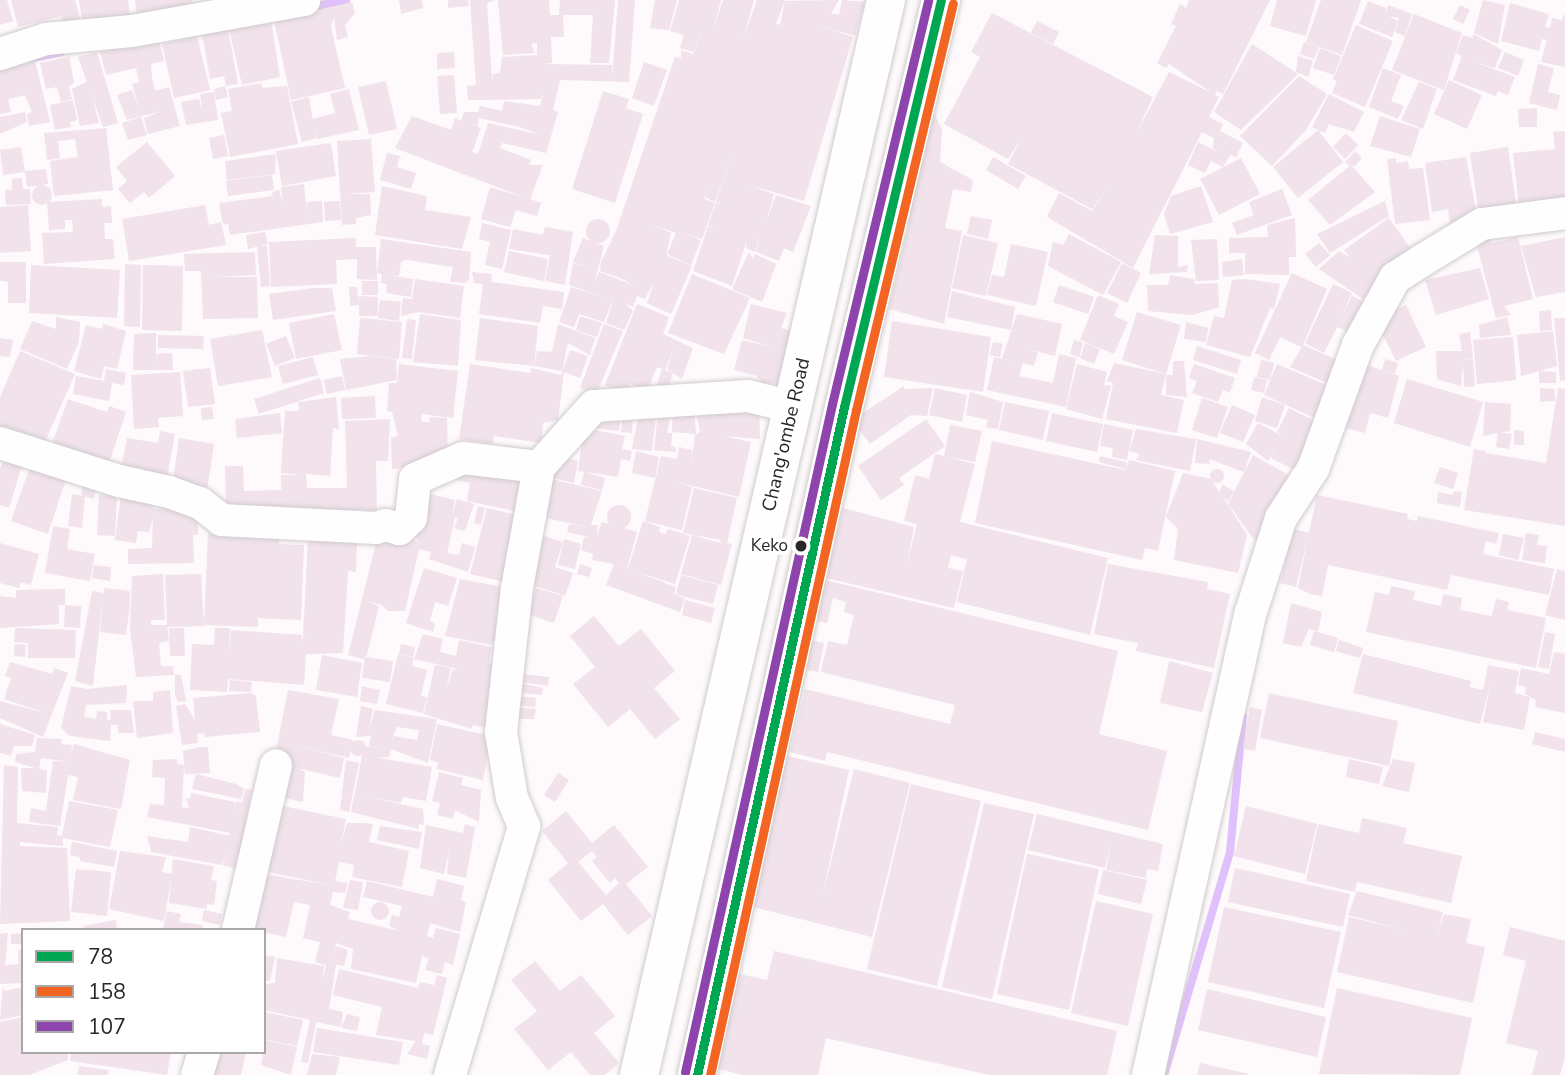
<!DOCTYPE html>
<style>
body{margin:0}
#map{position:relative;width:1565px;height:1075px;overflow:hidden;background:#fef9fa;font-family:"Nunito Sans",sans-serif}
div>[style]{position:absolute}
.stream>*{height:8px;margin:-4px;padding:0 4px;transform-origin:4px;border-radius:4px;background:#e0c1fb}
.building>*{inset:0;background:#f1e2ec}
.round{border-radius:50%}
.roads{filter:drop-shadow(0 0 2px #cfcbcc) drop-shadow(0 0 2px #cfcbcc)}
.minor>*{height:32px;margin:-16px;padding:0 16px;transform-origin:16px;border-radius:16px;background:#fffefe}
.major>*{height:38px;margin:-19px;padding:0 19px;transform-origin:19px;border-radius:19px;background:#fffefe}
.bus-1>*{height:9px;margin:-4.5px;padding:0 4.5px;transform-origin:4.5px;border-radius:4.5px;background:#00a651}
.bus-2>*{height:9px;margin:-4.5px;padding:0 4.5px;transform-origin:4.5px;border-radius:4.5px;background:#f26522}
.bus-3>*{height:9px;margin:-4.5px;padding:0 4.5px;transform-origin:4.5px;border-radius:4.5px;background:#8e44ad}
.dots>*{width:19px;height:19px;translate:-50% -50%;box-sizing:border-box;border:4px solid #fff;border-radius:50%}
span{translate:-50% -50%;white-space:nowrap;text-align:center;line-height:1.15;-webkit-text-stroke:7px #fff;paint-order:stroke}
.bus-label{font-size:17px;color:#292626}
.right{translate:-100% -50%;text-align:right}
.street-label{font-size:19px;color:#292626}
.legend{position:absolute;left:21px;top:928px;width:245px;height:126px;box-sizing:border-box;background:#fff;border:2px solid #a9a8a8;margin:0;padding:9px 12px;list-style:none;font-size:21px;color:#292626}
.legend li{display:flex;align-items:center;gap:14px;height:35px}
.legend b{width:35px;border:2px solid #a9a8a8}
</style>
<div id="map">
<div class="stream">
<i style="left:308px;top:8px;width:39px;rotate:-12deg"></i>
<i style="left:33px;top:58px;width:29px;rotate:-12deg"></i>
<i style="left:1164px;top:1075px;width:233px;rotate:-73.5deg"></i>
<i style="left:1230px;top:852px;width:136px;rotate:-84.5deg"></i>
</div>
<div class="building">
<i style="clip-path:polygon(0 0,7px 0,13px 21px,0 25px)"></i>
<i style="clip-path:polygon(11px 0,75px 0,81px 22px,65px 27px,62px 16px,18px 27px)"></i>
<i style="clip-path:polygon(79px 0,128px 0,130px 17px,82px 22px)"></i>
<i style="clip-path:polygon(135px 0,192px 0,192px 5px,148px 11px,148px 15px,137px 17px)"></i>
<i style="clip-path:polygon(399px 0,422px 0,423px 8px,401px 14px)"></i>
<i style="clip-path:polygon(448px 0,468px 0,469px 6px,448px 8px)"></i>
<i style="clip-path:polygon(evenodd,470px 0,496px 0,487px 3px,492px 80px,493px 74px,500px 73px,502px 57px,537px 55px,537px 43px,531px 44px,535px 53px,503px 55px,498px 0,549px 0,550px 15px,559px 15px,560px 0,615px 0,609px 63px,590px 63px,593px 15px,563px 15px,564px 37px,551px 37px,552px 63px,543px 64px,612px 65px,612px 78px,618px 0,635px 0,629px 82px,560px 80px,553px 110px,558px 112px,546px 153px,502px 143px,500px 148px,531px 160px,529px 165px,543px 165px,530px 199px,541px 203px,537px 216px,516px 210px,510px 227px,481px 219px,490px 187px,526px 198px,395px 148px,412px 116px,451px 130px,455px 118px,461px 121px,464px 112px,478px 112px,480px 106px,502px 111px,504px 101px,540px 106px,543px 94px,541px 99px,468px 100px,467px 86px,476px 85px,470px 0,479px 118px,519px 127px,542px 135px,488px 123px,478px 154px,472px 152px,481px 128px,471px 124px,478px 126px,479px 118px)"></i>
<i style="clip-path:polygon(655px 0,677px 0,669px 30px,650px 28px)"></i>
<i style="clip-path:polygon(679px 0,721px 0,713px 31px,723px 0,754px 0,743px 39px,757px 0,785px 0,776px 24px,780px 25px,785px 1px,839px 0,831px 13px,839px 15px,842px 0,865px 2px,855px 36px,819px 26px,853px 37px,804px 201px,749px 185px,774px 194px,766px 222px,776px 195px,811px 206px,793px 252px,784px 248px,779px 261px,756px 252px,760px 237px,755px 252px,747px 249px,746px 243px,732px 286px,693px 271px,708px 226px,718px 230px,708px 225px,716px 203px,721px 204px,716px 202px,733px 153px,715px 202px,705px 197px,709px 185px,704px 199px,715px 203px,702px 239px,683px 233px,701px 240px,691px 265px,667px 254px,676px 233px,653px 225px,671px 233px,666px 255px,692px 266px,671px 314px,647px 303px,655px 280px,645px 299px,637px 296px,633px 307px,625px 303px,633px 311px,624px 330px,606px 323px,614px 297px,604px 322px,579px 314px,574px 327px,559px 322px,571px 287px,608px 299px,569px 285px,573px 263px,589px 268px,573px 262px,583px 238px,604px 246px,594px 284px,599px 272px,638px 287px,625px 281px,629px 271px,625px 280px,600px 271px,601px 262px,616px 231px,675px 57px,681px 58px,681px 50px,693px 54px,704px 27px,693px 52px,680px 48px,684px 35px,670px 31px)"></i>
<i style="clip-path:polygon(1189px 0,1270px 0,1223px 94px,1217px 91px,1215px 95px,1219px 97px,1209px 117px,1223px 124px,1220px 131px,1243px 143px,1236px 157px,1230px 155px,1223px 167px,1211px 161px,1205px 173px,1188px 165px,1198px 142px,1216px 151px,1217px 150px,1213px 149px,1214px 138px,1202px 132px,1133px 268px,1047px 217px,1059px 193px,1092px 211px,1108px 187px,1092px 209px,1008px 164px,1021px 139px,1008px 159px,944px 124px,980px 57px,971px 52px,992px 13px,1153px 97px,1136px 134px,1169px 72px,1212px 93px,1169px 64px,1166px 68px,1157px 63px,1176px 26px,1171px 24px,1180px 4px,1186px 8px)"></i>
<i style="clip-path:polygon(1277px 0,1316px 0,1306px 36px,1270px 26px)"></i>
<i style="clip-path:polygon(1321px 0,1361px 0,1342px 55px,1306px 42px)"></i>
<i style="clip-path:polygon(1483px 0,1505px 5px,1498px 44px,1474px 33px)"></i>
<i style="clip-path:polygon(1368px 1px,1386px 8px,1385px 16px,1388px 5px,1412px 14px,1405px 36px,1395px 32px,1399px 18px,1389px 16px,1398px 21px,1392px 37px,1359px 24px)"></i>
<i style="clip-path:polygon(352px 2px,355px 13px,345px 25px,348px 37px,337px 40px,334px 18px,331px 27px,345px 88px,291px 100px,274px 20px)"></i>
<i style="clip-path:polygon(1510px 3px,1549px 14px,1545px 27px,1550px 28px,1552px 18px,1562px 20px,1565px 13px,1565px 67px,1541px 62px,1547px 40px,1542px 39px,1539px 51px,1501px 41px)"></i>
<i style="clip-path:polygon(1460px 5px,1470px 10px,1463px 24px,1453px 19px)"></i>
<i style="clip-path:polygon(1414px 14px,1462px 33px,1444px 90px,1392px 70px)"></i>
<i style="clip-path:polygon(271px 20px,280px 77px,242px 85px,229px 29px)"></i>
<i style="clip-path:polygon(1037px 21px,1059px 32px,1053px 44px,1031px 33px)"></i>
<i style="clip-path:polygon(1356px 25px,1393px 41px,1365px 107px,1332px 93px,1337px 81px,1333px 79px)"></i>
<i style="clip-path:polygon(228px 29px,238px 84px,226px 86px,224px 76px,210px 79px,202px 33px)"></i>
<i style="clip-path:polygon(1474px 34px,1502px 50px,1495px 68px,1472px 61px,1515px 77px,1508px 95px,1498px 91px,1496px 96px,1453px 80px,1462px 56px,1456px 53px,1463px 35px,1472px 38px)"></i>
<i style="clip-path:polygon(197px 36px,210px 90px,174px 98px,162px 44px)"></i>
<i style="clip-path:polygon(159px 39px,164px 61px,151px 64px,152px 78px,155px 91px,169px 87px,180px 126px,148px 134px,144px 118px,162px 111px,127px 120px,117px 95px,132px 90px,140px 111px,132px 84px,139px 82px,136px 68px,106px 75px,100px 52px)"></i>
<i style="clip-path:polygon(1304px 42px,1319px 47px,1314px 59px,1300px 54px)"></i>
<i style="clip-path:polygon(1252px 44px,1298px 74px,1241px 130px,1214px 112px)"></i>
<i style="clip-path:polygon(1320px 48px,1341px 56px,1334px 75px,1313px 68px)"></i>
<i style="clip-path:polygon(97px 52px,118px 123px,103px 127px,78px 57px)"></i>
<i style="clip-path:polygon(454px 52px,455px 68px,437px 69px,437px 53px)"></i>
<i style="clip-path:polygon(1505px 52px,1524px 60px,1518px 76px,1498px 68px)"></i>
<i style="clip-path:polygon(1298px 56px,1313px 61px,1308px 77px,1296px 72px)"></i>
<i style="clip-path:polygon(69px 57px,74px 82px,69px 87px,72px 99px,61px 102px,57px 87px,46px 89px,40px 63px)"></i>
<i style="clip-path:polygon(35px 61px,50px 122px,29px 126px,27px 114px,32px 112px,25px 95px,8px 99px,11px 112px,0 114px,0 69px)"></i>
<i style="clip-path:polygon(644px 62px,667px 70px,654px 106px,632px 98px)"></i>
<i style="clip-path:polygon(1538px 64px,1554px 68px,1548px 92px,1560px 95px,1557px 110px,1529px 103px)"></i>
<i style="clip-path:polygon(1383px 68px,1401px 75px,1391px 101px,1404px 106px,1398px 119px,1369px 107px)"></i>
<i style="clip-path:polygon(454px 75px,457px 113px,440px 114px,437px 76px)"></i>
<i style="clip-path:polygon(1299px 76px,1327px 94px,1306px 130px,1272px 166px,1240px 136px)"></i>
<i style="clip-path:polygon(1449px 80px,1482px 95px,1467px 129px,1434px 114px)"></i>
<i style="clip-path:polygon(88px 81px,99px 123px,80px 126px,72px 89px)"></i>
<i style="clip-path:polygon(386px 81px,397px 129px,369px 135px,358px 87px)"></i>
<i style="clip-path:polygon(1419px 82px,1437px 89px,1423px 129px,1401px 120px)"></i>
<i style="clip-path:polygon(261px 83px,263px 88px,287px 86px,298px 144px,230px 157px,221px 113px,232px 111px,228px 89px)"></i>
<i style="clip-path:polygon(225px 86px,228px 97px,216px 100px,214px 89px)"></i>
<i style="clip-path:polygon(349px 89px,359px 130px,317px 139px,312px 119px,335px 113px,330px 94px)"></i>
<i style="clip-path:polygon(603px 91px,629px 99px,626px 108px,643px 114px,615px 203px,572px 189px)"></i>
<i style="clip-path:polygon(214px 92px,218px 120px,186px 125px,181px 102px,199px 99px,203px 114px,200px 94px)"></i>
<i style="clip-path:polygon(1329px 94px,1364px 112px,1354px 132px,1329px 124px,1325px 133px,1312px 127px)"></i>
<i style="clip-path:polygon(309px 97px,316px 138px,302px 142px,291px 102px)"></i>
<i style="clip-path:polygon(73px 100px,77px 120px,70px 122px,71px 127px,55px 130px,50px 105px)"></i>
<i style="clip-path:polygon(1537px 108px,1537px 127px,1519px 127px,1518px 109px)"></i>
<i style="clip-path:polygon(25px 112px,27px 122px,0 134px,0 117px)"></i>
<i style="clip-path:polygon(934px 112px,942px 130px,940px 162px,973px 180px,971px 192px,953px 189px,945px 228px,962px 231px,944px 324px,889px 309px,909px 224px,898px 222px,908px 171px,935px 177px,909px 171px)"></i>
<i style="clip-path:polygon(1380px 116px,1420px 129px,1411px 157px,1370px 146px)"></i>
<i style="clip-path:polygon(141px 117px,147px 135px,128px 140px,122px 123px)"></i>
<i style="clip-path:polygon(106px 128px,113px 190px,54px 196px,50px 161px,78px 157px,75px 139px,58px 141px,60px 158px,47px 160px,44px 133px)"></i>
<i style="clip-path:polygon(1318px 130px,1343px 162px,1298px 198px,1273px 167px)"></i>
<i style="clip-path:polygon(1565px 131px,1565px 200px,1519px 205px,1513px 153px,1555px 149px,1553px 132px)"></i>
<i style="clip-path:polygon(1346px 133px,1358px 145px,1345px 159px,1333px 147px)"></i>
<i style="clip-path:polygon(224px 135px,228px 156px,213px 159px,209px 138px)"></i>
<i style="clip-path:polygon(371px 139px,375px 192px,344px 194px,370px 194px,371px 215px,356px 218px,356px 224px,342px 225px,337px 141px)"></i>
<i style="clip-path:polygon(147px 142px,175px 176px,149px 198px,144px 192px,130px 203px,118px 189px,127px 181px,116px 167px)"></i>
<i style="clip-path:polygon(331px 143px,336px 176px,282px 186px,276px 151px)"></i>
<i style="clip-path:polygon(21px 147px,25px 172px,3px 175px,0 150px)"></i>
<i style="clip-path:polygon(1508px 147px,1517px 210px,1479px 215px,1470px 153px)"></i>
<i style="clip-path:polygon(1355px 151px,1362px 158px,1355px 166px,1348px 165px,1345px 162px)"></i>
<i style="clip-path:polygon(387px 153px,400px 156px,397px 167px,416px 173px,411px 189px,380px 180px)"></i>
<i style="clip-path:polygon(276px 154px,275px 174px,227px 180px,225px 161px)"></i>
<i style="clip-path:polygon(993px 157px,1026px 176px,1018px 189px,986px 170px)"></i>
<i style="clip-path:polygon(1466px 157px,1478px 221px,1450px 224px,1448px 209px,1432px 212px,1425px 163px)"></i>
<i style="clip-path:polygon(1241px 158px,1260px 194px,1219px 215px,1200px 179px)"></i>
<i style="clip-path:polygon(1396px 158px,1396px 163px,1408px 161px,1409px 169px,1423px 168px,1430px 220px,1395px 224px,1387px 159px)"></i>
<i style="clip-path:polygon(1351px 165px,1375px 192px,1330px 225px,1308px 200px)"></i>
<i style="clip-path:polygon(46px 169px,48px 184px,27px 187px,25px 171px)"></i>
<i style="clip-path:polygon(272px 175px,274px 190px,228px 196px,226px 181px)"></i>
<i style="clip-path:polygon(22px 178px,23px 189px,30px 189px,31px 204px,6px 205px,5px 190px,12px 190px,12px 179px)"></i>
<i style="clip-path:polygon(304px 184px,307px 211px,307px 202px,322px 201px,323px 222px,230px 235px,228px 224px,223px 225px,219px 203px,273px 196px,272px 192px,279px 190px,283px 204px,281px 187px)"></i>
<i class="round" style="left:32px;top:185px;width:20px;height:20px"></i>
<i style="clip-path:polygon(382px 186px,427px 196px,425px 210px,471px 217px,462px 249px,375px 235px)"></i>
<i style="clip-path:polygon(1201px 186px,1213px 222px,1170px 234px,1164px 214px,1171px 196px)"></i>
<i style="clip-path:polygon(1282px 189px,1292px 215px,1237px 235px,1232px 223px,1254px 215px,1249px 202px)"></i>
<i style="clip-path:polygon(102px 199px,102px 207px,111px 206px,112px 223px,104px 223px,105px 239px,113px 239px,115px 259px,44px 264px,42px 233px,73px 232px,72px 220px,65px 220px,65px 229px,49px 230px,47px 202px)"></i>
<i style="clip-path:polygon(340px 201px,341px 220px,325px 221px,324px 202px)"></i>
<i style="clip-path:polygon(1385px 201px,1389px 216px,1330px 253px,1317px 234px)"></i>
<i style="clip-path:polygon(28px 205px,31px 251px,0 253px,0 207px)"></i>
<i style="clip-path:polygon(205px 205px,209px 225px,221px 222px,226px 245px,129px 261px,122px 219px)"></i>
<i style="clip-path:polygon(971px 216px,992px 220px,988px 239px,967px 234px)"></i>
<i style="clip-path:polygon(1295px 218px,1296px 257px,1289px 257px,1289px 275px,1245px 274px,1245px 253px,1229px 253px,1229px 238px,1268px 237px,1267px 225px)"></i>
<i style="clip-path:polygon(1389px 218px,1413px 252px,1363px 299px,1319px 269px,1339px 251px,1351px 258px,1344px 250px)"></i>
<i class="round" style="left:586px;top:219px;width:24px;height:24px"></i>
<i style="clip-path:polygon(482px 223px,511px 230px,502px 269px,485px 265px,490px 242px,479px 239px)"></i>
<i style="clip-path:polygon(545px 227px,573px 232px,565px 285px,545px 281px,550px 255px,562px 257px,509px 249px,513px 229px,543px 235px)"></i>
<i style="clip-path:polygon(265px 232px,268px 244px,248px 249px,246px 235px)"></i>
<i style="clip-path:polygon(1069px 234px,1121px 262px,1103px 295px,1048px 266px,1053px 242px,1063px 245px)"></i>
<i style="clip-path:polygon(963px 235px,998px 243px,986px 296px,952px 288px)"></i>
<i style="clip-path:polygon(1155px 235px,1178px 236px,1178px 267px,1188px 265px,1187px 272px,1149px 274px)"></i>
<i style="clip-path:polygon(1490px 236px,1492px 243px,1518px 237px,1533px 299px,1504px 306px,1511px 315px,1496px 318px,1478px 250px,1478px 239px)"></i>
<i style="clip-path:polygon(1565px 237px,1565px 292px,1536px 297px,1521px 246px)"></i>
<i style="clip-path:polygon(356px 238px,356px 247px,376px 247px,377px 280px,357px 279px,357px 259px,336px 260px,337px 284px,271px 287px,269px 242px)"></i>
<i style="clip-path:polygon(381px 239px,471px 252px,469px 279px,466px 283px,450px 282px,453px 267px,407px 260px,401px 262px,399px 276px,387px 275px,413px 279px,411px 297px,386px 293px,387px 284px,381px 283px,382px 274px,377px 273px)"></i>
<i style="clip-path:polygon(1217px 239px,1219px 280px,1196px 281px,1191px 240px)"></i>
<i style="clip-path:polygon(1319px 243px,1330px 255px,1316px 267px,1305px 254px)"></i>
<i style="clip-path:polygon(1011px 244px,1048px 252px,1036px 306px,987px 295px,992px 275px,1004px 277px)"></i>
<i style="clip-path:polygon(257px 246px,267px 246px,270px 286px,261px 287px)"></i>
<i style="clip-path:polygon(509px 251px,548px 259px,544px 281px,504px 272px)"></i>
<i style="clip-path:polygon(255px 252px,256px 275px,210px 277px,257px 277px,258px 318px,203px 319px,201px 271px,185px 271px,184px 254px)"></i>
<i style="clip-path:polygon(749px 252px,753px 258px,755px 254px,776px 264px,762px 302px,732px 289px)"></i>
<i style="clip-path:polygon(1242px 259px,1244px 275px,1223px 277px,1222px 262px)"></i>
<i style="clip-path:polygon(0 262px,26px 262px,26px 303px,8px 303px,8px 282px,0 281px)"></i>
<i style="clip-path:polygon(1122px 263px,1141px 273px,1127px 303px,1107px 293px)"></i>
<i style="clip-path:polygon(125px 264px,141px 265px,140px 327px,124px 326px)"></i>
<i style="clip-path:polygon(31px 265px,120px 270px,117px 318px,29px 313px)"></i>
<i style="clip-path:polygon(143px 265px,183px 266px,182px 331px,142px 330px)"></i>
<i style="clip-path:polygon(1480px 268px,1489px 299px,1436px 315px,1425px 280px)"></i>
<i style="clip-path:polygon(472px 272px,492px 274px,491px 282px,564px 292px,562px 309px,543px 306px,540px 323px,479px 314px,483px 284px,474px 283px)"></i>
<i style="clip-path:polygon(1292px 273px,1327px 289px,1302px 347px,1280px 337px,1269px 360px,1255px 353px)"></i>
<i style="clip-path:polygon(692px 274px,750px 298px,724px 354px,668px 333px)"></i>
<i style="clip-path:polygon(1170px 275px,1194px 279px,1195px 284px,1218px 283px,1219px 307px,1192px 315px,1148px 311px,1147px 285px,1168px 285px)"></i>
<i style="clip-path:polygon(415px 279px,464px 286px,460px 318px,418px 312px,401px 316px,403px 298px,412px 299px)"></i>
<i style="clip-path:polygon(1245px 279px,1280px 284px,1274px 309px,1270px 308px,1250px 357px,1206px 345px,1214px 316px,1224px 318px,1232px 280px)"></i>
<i style="clip-path:polygon(362px 281px,378px 281px,378px 295px,362px 295px)"></i>
<i style="clip-path:polygon(1333px 284px,1352px 293px,1339px 321px,1352px 296px,1367px 304px,1353px 334px,1337px 327px,1324px 353px,1305px 343px)"></i>
<i style="clip-path:polygon(1059px 285px,1094px 297px,1088px 314px,1053px 302px)"></i>
<i style="clip-path:polygon(349px 287px,357px 287px,359px 305px,350px 306px)"></i>
<i style="clip-path:polygon(314px 288px,332px 288px,336px 311px,273px 320px,269px 294px)"></i>
<i style="clip-path:polygon(952px 291px,1015px 307px,1011px 330px,947px 317px)"></i>
<i style="clip-path:polygon(1098px 295px,1119px 304px,1114px 316px,1128px 322px,1114px 354px,1080px 340px)"></i>
<i style="clip-path:polygon(359px 296px,378px 297px,378px 316px,359px 316px)"></i>
<i style="clip-path:polygon(380px 300px,401px 302px,399px 321px,378px 318px)"></i>
<i style="clip-path:polygon(637px 304px,669px 317px,663px 334px,693px 348px,682px 379px,667px 369px,675px 345px,665px 370px,657px 367px,647px 391px,630px 384px,626px 394px,605px 385px)"></i>
<i style="clip-path:polygon(751px 304px,787px 313px,781px 328px,792px 331px,779px 383px,761px 383px,757px 376px,734px 370px,742px 340px,775px 348px,743px 338px)"></i>
<i style="clip-path:polygon(1406px 305px,1426px 347px,1396px 361px,1376px 320px)"></i>
<i style="clip-path:polygon(1551px 310px,1552px 330px,1540px 331px,1539px 311px)"></i>
<i style="clip-path:polygon(1137px 312px,1181px 325px,1166px 374px,1122px 360px)"></i>
<i style="clip-path:polygon(334px 314px,342px 350px,296px 359px,289px 323px)"></i>
<i style="clip-path:polygon(420px 314px,461px 320px,458px 366px,413px 362px)"></i>
<i style="clip-path:polygon(1017px 314px,1062px 324px,1055px 356px,1028px 349px,1038px 353px,1034px 366px,1023px 363px,1019px 376px,1053px 383px,1059px 354px,1076px 358px,1066px 407px,987px 390px,994px 357px,1013px 361px,1002px 358px)"></i>
<i style="clip-path:polygon(580px 316px,602px 323px,597px 337px,576px 330px)"></i>
<i style="clip-path:polygon(56px 317px,80px 322px,79px 342px,67px 369px,20px 349px,32px 321px,56px 329px)"></i>
<i style="clip-path:polygon(1507px 317px,1511px 335px,1480px 338px,1479px 325px)"></i>
<i style="clip-path:polygon(360px 318px,402px 322px,399px 359px,357px 354px)"></i>
<i style="clip-path:polygon(480px 318px,538px 326px,534px 366px,475px 360px)"></i>
<i style="clip-path:polygon(1554px 318px,1565px 318px,1565px 380px,1560px 381px)"></i>
<i style="clip-path:polygon(407px 319px,416px 320px,412px 359px,402px 358px)"></i>
<i style="clip-path:polygon(892px 321px,991px 337px,983px 392px,884px 377px)"></i>
<i style="clip-path:polygon(1186px 322px,1208px 328px,1206px 342px,1184px 339px)"></i>
<i style="clip-path:polygon(103px 324px,126px 331px,117px 369px,104px 366px,101px 379px,74px 371px,86px 325px,102px 329px)"></i>
<i style="clip-path:polygon(558px 324px,595px 338px,590px 355px,568px 343px,562px 371px,534px 366px,537px 351px,552px 352px)"></i>
<i style="clip-path:polygon(604px 324px,623px 331px,596px 395px,580px 388px)"></i>
<i style="clip-path:polygon(262px 330px,272px 377px,218px 386px,210px 339px)"></i>
<i style="clip-path:polygon(1553px 331px,1557px 366px,1521px 376px,1517px 335px)"></i>
<i style="clip-path:polygon(1470px 332px,1473px 358px,1462px 360px,1473px 359px,1475px 386px,1464px 387px,1463px 363px,1461px 386px,1437px 379px,1436px 351px,1462px 351px,1459px 334px)"></i>
<i style="clip-path:polygon(156px 333px,156px 363px,157px 354px,172px 353px,173px 370px,133px 370px,134px 334px)"></i>
<i style="clip-path:polygon(158px 335px,204px 336px,203px 349px,158px 348px)"></i>
<i style="clip-path:polygon(286px 336px,295px 358px,275px 366px,266px 344px)"></i>
<i style="clip-path:polygon(1513px 337px,1516px 380px,1477px 384px,1473px 340px)"></i>
<i style="clip-path:polygon(0 338px,13px 340px,10px 357px,0 356px)"></i>
<i style="clip-path:polygon(1074px 340px,1083px 343px,1079px 357px,1070px 354px)"></i>
<i style="clip-path:polygon(993px 342px,1003px 344px,1000px 357px,990px 355px)"></i>
<i style="clip-path:polygon(1085px 343px,1100px 349px,1094px 364px,1080px 358px)"></i>
<i style="clip-path:polygon(1303px 345px,1344px 363px,1334px 386px,1290px 367px)"></i>
<i style="clip-path:polygon(1197px 346px,1241px 360px,1237px 374px,1193px 360px)"></i>
<i style="clip-path:polygon(570px 350px,588px 356px,580px 378px,564px 372px,558px 420px,543px 423px,541px 443px,494px 436px,493px 444px,459px 439px,470px 364px,530px 373px,531px 368px,561px 375px)"></i>
<i style="clip-path:polygon(20px 351px,75px 374px,43px 446px,0 427px,0 397px)"></i>
<i style="clip-path:polygon(371px 356px,396px 359px,397px 380px,346px 390px,340px 359px)"></i>
<i style="clip-path:polygon(313px 357px,318px 375px,283px 384px,278px 366px)"></i>
<i style="clip-path:polygon(1385px 359px,1398px 363px,1395px 374px,1382px 370px)"></i>
<i style="clip-path:polygon(1261px 360px,1274px 363px,1270px 380px,1257px 377px)"></i>
<i style="clip-path:polygon(1173px 361px,1184px 361px,1187px 397px,1166px 395px,1166px 375px,1173px 375px)"></i>
<i style="clip-path:polygon(1114px 363px,1166px 374px,1161px 395px,1184px 400px,1177px 433px,1106px 419px,1113px 383px,1107px 381px)"></i>
<i style="clip-path:polygon(1361px 363px,1399px 376px,1388px 418px,1370px 413px,1365px 433px,1342px 427px)"></i>
<i style="clip-path:polygon(399px 364px,458px 371px,453px 418px,421px 414px,422px 422px,430px 422px,429px 417px,447px 418px,448px 462px,392px 469px,391px 438px,398px 436px,392px 412px,387px 411px,389px 383px,397px 383px)"></i>
<i style="clip-path:polygon(1077px 364px,1107px 372px,1104px 385px,1111px 386px,1102px 419px,1066px 409px)"></i>
<i style="clip-path:polygon(1194px 364px,1235px 378px,1230px 393px,1223px 390px,1218px 402px,1192px 393px,1197px 381px,1189px 378px)"></i>
<i style="clip-path:polygon(1277px 364px,1338px 390px,1324px 422px,1264px 395px)"></i>
<i style="clip-path:polygon(210px 368px,215px 404px,188px 407px,183px 371px)"></i>
<i style="clip-path:polygon(106px 369px,126px 373px,124px 385px,112px 383px,109px 401px,73px 394px,76px 376px,104px 381px)"></i>
<i style="clip-path:polygon(662px 369px,673px 373px,668px 389px,657px 385px)"></i>
<i style="clip-path:polygon(1539px 371px,1556px 372px,1556px 383px,1539px 383px)"></i>
<i style="clip-path:polygon(180px 372px,183px 416px,158px 418px,159px 427px,134px 429px,131px 375px)"></i>
<i style="clip-path:polygon(342px 376px,345px 390px,327px 394px,324px 380px)"></i>
<i style="clip-path:polygon(1254px 377px,1267px 380px,1264px 393px,1251px 390px)"></i>
<i style="clip-path:polygon(320px 378px,324px 393px,259px 414px,254px 399px)"></i>
<i style="clip-path:polygon(1407px 379px,1483px 402px,1470px 447px,1394px 423px)"></i>
<i style="clip-path:polygon(904px 386px,904px 389px,933px 388px,927px 416px,911px 415px,870px 444px,852px 420px)"></i>
<i style="clip-path:polygon(935px 388px,967px 395px,962px 422px,929px 415px)"></i>
<i style="clip-path:polygon(1540px 388px,1555px 389px,1555px 401px,1540px 402px)"></i>
<i style="clip-path:polygon(1558px 388px,1565px 389px,1565px 526px,1464px 510px,1474px 449px,1486px 451px,1483px 464px,1486px 453px,1546px 463px)"></i>
<i style="clip-path:polygon(970px 392px,1003px 402px,998px 429px,986px 427px,988px 420px,966px 415px)"></i>
<i style="clip-path:polygon(375px 396px,376px 418px,342px 419px,341px 398px)"></i>
<i style="clip-path:polygon(336px 397px,339px 429px,333px 428px,330px 476px,306px 474px,307px 488px,347px 488px,345px 421px,390px 419px,388px 461px,376px 461px,377px 510px,242px 512px,226px 506px,225px 466px,243px 466px,244px 491px,281px 490px,281px 475px,300px 475px,281px 473px,285px 411px,299px 411px,298px 402px)"></i>
<i style="clip-path:polygon(1262px 397px,1285px 405px,1277px 428px,1255px 421px)"></i>
<i style="clip-path:polygon(1202px 398px,1228px 407px,1217px 438px,1192px 430px)"></i>
<i style="clip-path:polygon(68px 399px,107px 412px,109px 406px,126px 412px,109px 463px,52px 444px)"></i>
<i style="clip-path:polygon(742px 399px,743px 414px,743px 399px,759px 399px,760px 439px,724px 436px,751px 442px,739px 497px,672px 481px,692px 487px,682px 530px,645px 521px,661px 456px,677px 459px,679px 447px,692px 450px,691px 463px,695px 435px,700px 432px,694px 401px)"></i>
<i style="clip-path:polygon(693px 401px,696px 434px,672px 432px,673px 404px,667px 433px,672px 433px,671px 446px,676px 447px,676px 452px,654px 450px,659px 403px)"></i>
<i style="clip-path:polygon(1005px 402px,1049px 411px,1043px 440px,999px 430px)"></i>
<i style="clip-path:polygon(1485px 402px,1511px 404px,1510px 431px,1483px 436px)"></i>
<i style="clip-path:polygon(623px 405px,633px 417px,632px 433px,621px 432px)"></i>
<i style="clip-path:polygon(1232px 405px,1255px 415px,1243px 442px,1220px 433px)"></i>
<i style="clip-path:polygon(212px 407px,214px 419px,202px 420px,201px 408px)"></i>
<i style="clip-path:polygon(622px 407px,619px 431px,584px 427px)"></i>
<i style="clip-path:polygon(657px 407px,652px 451px,632px 449px,639px 412px)"></i>
<i style="clip-path:polygon(1289px 408px,1324px 426px,1300px 473px,1271px 458px,1276px 449px,1268px 461px,1246px 444px,1258px 423px,1282px 436px,1277px 432px)"></i>
<i style="clip-path:polygon(280px 413px,282px 433px,237px 438px,235px 419px)"></i>
<i style="clip-path:polygon(1052px 413px,1103px 424px,1097px 452px,1046px 441px)"></i>
<i style="clip-path:polygon(926px 419px,945px 446px,899px 478px,904px 485px,881px 500px,858px 466px)"></i>
<i style="clip-path:polygon(1104px 424px,1133px 430px,1127px 460px,1112px 457px,1113px 448px,1100px 446px)"></i>
<i style="clip-path:polygon(950px 425px,982px 431px,975px 462px,948px 457px,975px 464px,960px 522px,1108px 558px,1090px 635px,957px 602px,967px 559px,951px 555px,948px 568px,963px 571px,954px 608px,826px 578px,843px 508px,914px 527px,907px 564px,917px 524px,904px 521px,915px 475px,929px 479px,935px 454px,944px 456px)"></i>
<i style="clip-path:polygon(584px 428px,625px 436px,622px 449px,632px 451px,630px 461px,621px 459px,618px 477px,578px 471px)"></i>
<i style="clip-path:polygon(1136px 429px,1196px 439px,1190px 471px,1136px 460px,1140px 454px,1129px 451px)"></i>
<i style="clip-path:polygon(1514px 430px,1524px 431px,1524px 445px,1514px 445px)"></i>
<i style="clip-path:polygon(160px 431px,175px 434px,167px 477px,121px 468px,127px 438px,158px 443px)"></i>
<i style="clip-path:polygon(1498px 432px,1512px 434px,1509px 449px,1496px 447px)"></i>
<i style="clip-path:polygon(179px 438px,214px 444px,206px 498px,193px 496px,195px 484px,173px 481px)"></i>
<i style="clip-path:polygon(1197px 439px,1251px 452px,1244px 472px,1209px 459px,1210px 464px,1195px 463px)"></i>
<i style="clip-path:polygon(992px 441px,1126px 470px,1129px 460px,1175px 471px,1158px 551px,1145px 548px,1142px 560px,975px 523px)"></i>
<i style="clip-path:polygon(636px 451px,659px 457px,655px 478px,632px 473px)"></i>
<i style="clip-path:polygon(6px 454px,24px 459px,9px 508px,0 505px,0 468px)"></i>
<i style="clip-path:polygon(1253px 455px,1294px 478px,1255px 541px,1228px 504px)"></i>
<i style="clip-path:polygon(558px 456px,578px 461px,574px 483px,548px 477px)"></i>
<i style="clip-path:polygon(1100px 456px,1127px 462px,1126px 469px,1099px 462px)"></i>
<i style="clip-path:polygon(30px 467px,66px 479px,48px 534px,11px 521px)"></i>
<i style="clip-path:polygon(1440px 467px,1458px 473px,1453px 489px,1434px 483px)"></i>
<i class="round" style="left:1210px;top:469px;width:14px;height:14px"></i>
<i style="clip-path:polygon(459px 470px,526px 477px,519px 512px,467px 501px,470px 483px,457px 480px)"></i>
<i style="clip-path:polygon(584px 472px,605px 478px,602px 490px,581px 485px)"></i>
<i style="clip-path:polygon(1183px 473px,1211px 479px,1219px 492px,1223px 485px,1234px 491px,1228px 502px,1221px 494px,1247px 535px,1238px 573px,1174px 560px,1178px 529px,1166px 517px)"></i>
<i style="clip-path:polygon(551px 479px,602px 491px,591px 525px,598px 525px,597px 535px,602px 522px,637px 532px,627px 568px,617px 565px,628px 569px,643px 521px,660px 527px,659px 532px,666px 534px,668px 529px,690px 536px,675px 584px,636px 572px,676px 587px,674px 594px,685px 598px,680px 612px,606px 585px,614px 564px,592px 560px,593px 554px,581px 550px,584px 538px,589px 537px,567px 532px,569px 524px,591px 528px,537px 516px)"></i>
<i style="clip-path:polygon(83px 484px,96px 486px,94px 499px,81px 495px)"></i>
<i style="clip-path:polygon(122px 488px,155px 492px,153px 509px,184px 506px,198px 520px,198px 535px,193px 535px,194px 563px,128px 564px,128px 549px,152px 548px,153px 518px,149px 532px,138px 531px,136px 543px,115px 540px)"></i>
<i style="clip-path:polygon(694px 488px,737px 498px,727px 543px,732px 544px,721px 585px,681px 574px,692px 535px,720px 543px,721px 540px,683px 533px)"></i>
<i style="clip-path:polygon(1454px 491px,1462px 492px,1460px 507px,1437px 503px,1438px 492px,1453px 495px)"></i>
<i style="clip-path:polygon(426px 493px,455px 500px,452px 516px,457px 499px,474px 504px,465px 531px,454px 528px,458px 518px,455px 517px,447px 553px,459px 555px,462px 543px,475px 547px,468px 572px,429px 559px,431px 552px,419px 549px,405px 611px,388px 611px,382px 605px,367px 601px,379px 606px,367px 655px,363px 659px,348px 655px,380px 527px,419px 542px,416px 538px)"></i>
<i style="clip-path:polygon(72px 494px,85px 496px,82px 528px,68px 526px)"></i>
<i style="clip-path:polygon(99px 495px,117px 496px,115px 536px,97px 535px)"></i>
<i style="clip-path:polygon(1317px 495px,1408px 514px,1407px 519px,1417px 521px,1418px 516px,1499px 533px,1496px 544px,1486px 541px,1483px 554px,1554px 569px,1549px 595px,1451px 575px,1447px 590px,1328px 565px,1322px 596px,1310px 594px,1298px 588px,1308px 536px,1296px 587px,1280px 583px,1288px 551px,1280px 549px,1283px 540px,1290px 541px,1293px 529px,1309px 533px)"></i>
<i class="round" style="left:607px;top:505px;width:24px;height:24px"></i>
<i style="clip-path:polygon(478px 506px,485px 508px,481px 525px,474px 523px)"></i>
<i style="clip-path:polygon(487px 508px,516px 515px,505px 582px,470px 574px)"></i>
<i style="clip-path:polygon(53px 526px,70px 529px,67px 549px,95px 554px,90px 581px,45px 573px)"></i>
<i style="clip-path:polygon(239px 530px,279px 534px,279px 544px,304px 545px,301px 620px,258px 618px,258px 627px,204px 625px,208px 533px,238px 539px)"></i>
<i style="clip-path:polygon(1526px 533px,1539px 535px,1537px 545px,1547px 546px,1545px 563px,1522px 560px)"></i>
<i style="clip-path:polygon(1503px 534px,1524px 538px,1518px 560px,1499px 555px)"></i>
<i style="clip-path:polygon(544px 536px,563px 542px,555px 567px,573px 573px,565px 596px,526px 583px)"></i>
<i style="clip-path:polygon(308px 538px,357px 541px,356px 572px,348px 571px,343px 653px,306px 654px,304px 685px,228px 679px,227px 692px,190px 690px,192px 644px,214px 645px,215px 628px,230px 628px,229px 655px,231px 630px,302px 635px,302px 642px,303px 637px,308px 638px,303px 636px)"></i>
<i style="clip-path:polygon(564px 539px,581px 544px,575px 569px,558px 565px)"></i>
<i style="clip-path:polygon(0 543px,39px 554px,31px 585px,21px 582px,19px 588px,0 583px)"></i>
<i style="clip-path:polygon(580px 564px,592px 568px,589px 577px,577px 574px)"></i>
<i style="clip-path:polygon(1108px 564px,1208px 582px,1207px 589px,1230px 594px,1214px 668px,1136px 651px,1138px 643px,1094px 634px)"></i>
<i style="clip-path:polygon(94px 565px,111px 567px,110px 581px,92px 578px)"></i>
<i style="clip-path:polygon(424px 568px,457px 578px,448px 606px,435px 602px,430px 621px,435px 624px,433px 632px,406px 623px)"></i>
<i style="clip-path:polygon(1557px 569px,1565px 571px,1565px 620px,1545px 615px)"></i>
<i style="clip-path:polygon(163px 574px,165px 620px,151px 620px,151px 625px,167px 625px,169px 641px,159px 643px,161px 666px,173px 666px,174px 675px,136px 677px,130px 628px,132px 576px)"></i>
<i style="clip-path:polygon(201px 574px,204px 626px,167px 627px,165px 575px)"></i>
<i style="clip-path:polygon(681px 575px,718px 585px,713px 604px,686px 597px,687px 593px,686px 597px,676px 594px)"></i>
<i style="clip-path:polygon(460px 579px,503px 587px,502px 642px,493px 641px,492px 645px,445px 636px)"></i>
<i style="clip-path:polygon(821px 579px,1118px 651px,1099px 734px,1167px 751px,1148px 830px,827px 752px,825px 761px,790px 752px,805px 689px,950px 724px,955px 705px,821px 672px,828px 641px,847px 645px,854px 615px,844px 612px,846px 602px,833px 598px,827px 623px,812px 620px)"></i>
<i style="clip-path:polygon(1391px 586px,1415px 591px,1413px 600px,1441px 606px,1443px 594px,1462px 598px,1460px 610px,1492px 616px,1496px 599px,1509px 602px,1507px 610px,1546px 618px,1536px 668px,1366px 632px,1375px 592px,1389px 595px)"></i>
<i style="clip-path:polygon(104px 588px,130px 591px,130px 605px,126px 635px,100px 632px,103px 596px,93px 686px,75px 681px,92px 591px,104px 593px)"></i>
<i style="clip-path:polygon(536px 588px,563px 596px,554px 623px,527px 614px)"></i>
<i style="clip-path:polygon(65px 589px,65px 605px,59px 605px,59px 624px,0 628px,0 596px,16px 598px,16px 590px)"></i>
<i style="clip-path:polygon(685px 600px,715px 608px,711px 623px,682px 615px)"></i>
<i style="clip-path:polygon(1291px 603px,1322px 612px,1318px 631px,1309px 629px,1301px 647px,1283px 643px)"></i>
<i style="clip-path:polygon(65px 605px,81px 606px,80px 628px,64px 627px)"></i>
<i style="clip-path:polygon(594px 616px,619px 646px,641px 629px,675px 671px,654px 688px,680px 719px,655px 739px,630px 709px,608px 727px,573px 684px,595px 667px,570px 636px)"></i>
<i style="clip-path:polygon(15px 628px,76px 630px,75px 658px,28px 658px,28px 643px,14px 642px)"></i>
<i style="clip-path:polygon(169px 628px,184px 628px,185px 656px,170px 656px)"></i>
<i style="clip-path:polygon(1314px 631px,1338px 638px,1334px 652px,1310px 645px)"></i>
<i style="clip-path:polygon(1545px 632px,1555px 634px,1549px 669px,1538px 667px)"></i>
<i style="clip-path:polygon(423px 634px,443px 639px,440px 652px,456px 656px,459px 640px,492px 647px,489px 663px,497px 665px,486px 728px,473px 725px,471px 729px,424px 714px,435px 665px,451px 668px,446px 690px,453px 669px,458px 669px,414px 659px)"></i>
<i style="clip-path:polygon(805px 639px,824px 643px,818px 672px,799px 668px)"></i>
<i style="clip-path:polygon(1339px 640px,1363px 648px,1360px 658px,1336px 651px)"></i>
<i style="clip-path:polygon(15px 644px,26px 645px,25px 657px,14px 656px)"></i>
<i style="clip-path:polygon(401px 644px,415px 647px,413px 657px,399px 654px)"></i>
<i style="clip-path:polygon(1554px 652px,1565px 654px,1565px 713px,1535px 707px,1536px 700px,1525px 694px,1526px 687px,1518px 685px,1521px 668px,1549px 674px)"></i>
<i style="clip-path:polygon(398px 654px,414px 658px,412px 666px,427px 670px,421px 696px,427px 697px,423px 713px,386px 704px)"></i>
<i style="clip-path:polygon(1363px 654px,1471px 681px,1470px 687px,1483px 690px,1488px 665px,1519px 671px,1515px 693px,1530px 697px,1524px 730px,1483px 722px,1490px 685px,1480px 724px,1353px 693px)"></i>
<i style="clip-path:polygon(322px 655px,362px 663px,357px 697px,316px 690px)"></i>
<i style="clip-path:polygon(365px 657px,393px 661px,390px 682px,362px 678px)"></i>
<i style="clip-path:polygon(1169px 661px,1213px 673px,1202px 712px,1160px 703px)"></i>
<i style="clip-path:polygon(10px 662px,52px 674px,54px 668px,68px 673px,43px 737px,0 718px,0 701px,49px 714px,4px 699px,11px 678px,5px 676px)"></i>
<i style="clip-path:polygon(522px 674px,549px 677px,548px 686px,521px 682px)"></i>
<i style="clip-path:polygon(175px 675px,181px 675px,186px 701px,178px 702px,175px 696px)"></i>
<i style="clip-path:polygon(230px 680px,252px 682px,251px 692px,229px 691px)"></i>
<i style="clip-path:polygon(525px 684px,543px 688px,542px 695px,518px 693px,518px 686px)"></i>
<i style="clip-path:polygon(127px 685px,126px 703px,86px 705px,84px 717px,96px 719px,97px 711px,107px 712px,107px 720px,111px 720px,110px 710px,131px 710px,134px 733px,118px 733px,118px 725px,111px 725px,110px 741px,70px 736px,61px 728px,71px 686px,87px 689px)"></i>
<i style="clip-path:polygon(362px 686px,380px 690px,377px 704px,360px 701px)"></i>
<i style="clip-path:polygon(170px 690px,173px 733px,137px 738px,133px 701px,153px 701px,153px 692px)"></i>
<i style="clip-path:polygon(288px 690px,339px 699px,331px 735px,353px 740px,349px 758px,289px 744px,344px 758px,340px 778px,297px 768px,305px 772px,303px 802px,276px 796px,287px 753px,276px 751px)"></i>
<i style="clip-path:polygon(251px 693px,256px 696px,260px 732px,205px 737px,204px 733px,197px 734px,198px 743px,182px 745px,176px 706px,185px 704px,195px 720px,193px 698px)"></i>
<i style="clip-path:polygon(1269px 693px,1398px 721px,1389px 766px,1260px 738px)"></i>
<i style="clip-path:polygon(518px 696px,536px 698px,535px 707px,514px 705px)"></i>
<i style="clip-path:polygon(evenodd,361px 706px,373px 709px,368px 732px,375px 710px,437px 719px,428px 763px,391px 749px,389px 757px,378px 758px,432px 767px,426px 801px,403px 797px,401px 803px,360px 795px,423px 809px,424px 825px,419px 824px,419px 829px,351px 812px,364px 746px,380px 748px,369px 746px,371px 736px,356px 737px,361px 706px,397px 727px,419px 730px,417px 740px,394px 736px,391px 742px,397px 727px)"></i>
<i style="clip-path:polygon(514px 707px,536px 709px,534px 719px,516px 719px)"></i>
<i style="clip-path:polygon(1250px 707px,1262px 710px,1255px 751px,1243px 749px)"></i>
<i style="clip-path:polygon(0 724px,35px 735px,32px 746px,14px 746px,11px 756px,0 753px)"></i>
<i style="clip-path:polygon(437px 724px,491px 736px,483px 780px,437px 769px,438px 762px,430px 760px)"></i>
<i style="clip-path:polygon(1535px 732px,1565px 739px,1565px 752px,1532px 744px)"></i>
<i style="clip-path:polygon(37px 738px,62px 739px,61px 744px,72px 745px,71px 755px,74px 744px,130px 760px,121px 809px,73px 800px,78px 777px,68px 775px,60px 826px,29px 822px,31px 808px,46px 811px,53px 761px,71px 762px,41px 758px,39px 769px,47px 770px,46px 793px,22px 791px,21px 768px,36px 768px,15px 762px,16px 754px,35px 752px)"></i>
<i class="round" style="left:350px;top:740px;width:16px;height:16px"></i>
<i style="clip-path:polygon(199px 747px,208px 747px,210px 773px,185px 774px,183px 751px)"></i>
<i style="clip-path:polygon(782px 755px,849px 770px,822px 899px,854px 769px,910px 783px,872px 937px,749px 906px)"></i>
<i style="clip-path:polygon(177px 759px,177px 764px,184px 765px,182px 807px,189px 808px,186px 798px,190px 799px,191px 793px,235px 802px,231px 833px,147px 817px,150px 804px,164px 805px,165px 778px,152px 777px,153px 760px)"></i>
<i style="clip-path:polygon(1349px 759px,1383px 767px,1379px 784px,1346px 777px)"></i>
<i style="clip-path:polygon(1393px 759px,1415px 763px,1409px 792px,1382px 786px)"></i>
<i style="clip-path:polygon(346px 760px,359px 763px,349px 812px,340px 810px)"></i>
<i style="clip-path:polygon(4px 765px,18px 767px,17px 823px,58px 827px,57px 835px,62px 836px,69px 801px,118px 810px,110px 847px,63px 838px,63px 846px,20px 842px,20px 829px,20px 846px,67px 848px,70px 921px,0 924px)"></i>
<i style="clip-path:polygon(439px 772px,463px 778px,461px 785px,481px 790px,479px 822px,455px 810px,453px 819px,437px 815px,440px 803px,432px 801px)"></i>
<i style="clip-path:polygon(558px 773px,569px 780px,555px 802px,544px 795px)"></i>
<i style="clip-path:polygon(196px 774px,236px 784px,244px 789px,241px 799px,192px 789px)"></i>
<i style="clip-path:polygon(911px 784px,981px 801px,937px 986px,867px 969px)"></i>
<i style="clip-path:polygon(245px 789px,252px 790px,237px 869px,223px 865px,236px 801px,242px 803px)"></i>
<i style="clip-path:polygon(984px 803px,1034px 814px,992px 999px,942px 987px)"></i>
<i style="clip-path:polygon(273px 804px,346px 819px,340px 848px,347px 823px,363px 823px,373px 824px,369px 842px,409px 851px,402px 887px,352px 877px,354px 865px,339px 862px,335px 881px,348px 883px,347px 886px,345px 893px,333px 892px,330px 905px,350px 912px,348px 919px,400px 931px,389px 926px,392px 915px,399px 917px,402px 906px,363px 897px,367px 881px,433px 897px,437px 879px,464px 886px,461px 900px,466px 902px,460px 932px,430px 923px,427px 936px,433px 938px,436px 928px,460px 934px,453px 965px,445px 962px,442px 974px,425px 970px,429px 958px,422px 956px,416px 983px,351px 969px,353px 949px,336px 943px,333px 955px,336px 946px,348px 950px,344px 966px,331px 964px,336px 965px,329px 1009px,343px 1012px,341px 1027px,316px 1022px,308px 1063px,301px 1062px,310px 1020px,264px 1010px,264px 984px,275px 983px,277px 958px,324px 966px,322px 981px,326px 965px,315px 962px,328px 909px,320px 942px,303px 938px,310px 905px,294px 902px,286px 937px,253px 930px,258px 873px,335px 886px,259px 870px)"></i>
<i style="clip-path:polygon(1246px 806px,1317px 824px,1305px 874px,1234px 856px)"></i>
<i style="clip-path:polygon(evenodd,566px 811px,592px 843px,614px 825px,648px 867px,626px 884px,652px 916px,628px 935px,603px 904px,581px 921px,548px 880px,568px 863px,542px 831px,566px 811px,592px 851px,597px 857px,592px 861px,610px 883px,615px 878px,619px 883px,606px 895px,578px 862px,592px 851px)"></i>
<i style="clip-path:polygon(1037px 814px,1163px 844px,1158px 871px,1147px 869px,1146px 878px,1106px 870px,1111px 842px,1105px 868px,1028px 850px)"></i>
<i style="clip-path:polygon(1362px 818px,1407px 828px,1403px 843px,1462px 856px,1451px 903px,1357px 882px,1355px 892px,1306px 881px,1318px 824px,1359px 833px)"></i>
<i style="clip-path:polygon(465px 824px,475px 827px,466px 878px,447px 874px,449px 851px,444px 874px,420px 868px,426px 825px,463px 833px)"></i>
<i style="clip-path:polygon(380px 826px,422px 832px,419px 849px,377px 840px)"></i>
<i style="clip-path:polygon(190px 827px,230px 836px,222px 865px,151px 852px,147px 836px,188px 842px)"></i>
<i style="clip-path:polygon(72px 842px,117px 851px,114px 867px,80px 861px,80px 857px,70px 855px)"></i>
<i style="clip-path:polygon(120px 851px,166px 857px,162px 872px,172px 874px,164px 921px,109px 909px)"></i>
<i style="clip-path:polygon(1027px 854px,1099px 869px,1069px 1010px,997px 994px)"></i>
<i style="clip-path:polygon(173px 859px,214px 866px,211px 880px,217px 881px,214px 905px,207px 904px,207px 909px,169px 903px)"></i>
<i style="clip-path:polygon(1235px 868px,1350px 894px,1343px 927px,1228px 902px)"></i>
<i style="clip-path:polygon(76px 869px,111px 872px,107px 916px,71px 912px)"></i>
<i style="clip-path:polygon(1103px 870px,1147px 880px,1141px 904px,1098px 894px)"></i>
<i style="clip-path:polygon(350px 880px,363px 882px,358px 910px,343px 908px)"></i>
<i style="clip-path:polygon(1357px 891px,1443px 912px,1437px 937px,1444px 914px,1471px 919px,1466px 943px,1485px 947px,1473px 1003px,1337px 972px,1349px 917px,1405px 930px,1348px 915px)"></i>
<i style="clip-path:polygon(1096px 901px,1153px 914px,1128px 1026px,1071px 1013px)"></i>
<i class="round" style="left:371px;top:902px;width:18px;height:18px"></i>
<i style="clip-path:polygon(1224px 907px,1341px 932px,1324px 1008px,1208px 982px)"></i>
<i style="clip-path:polygon(204px 910px,222px 914px,220px 925px,202px 921px)"></i>
<i style="clip-path:polygon(167px 911px,181px 914px,179px 922px,203px 925px,202px 930px,163px 930px)"></i>
<i style="clip-path:polygon(116px 920px,117px 930px,84px 930px,83px 926px)"></i>
<i style="clip-path:polygon(1510px 927px,1565px 941px,1565px 1057px,1560px 1075px,1532px 1075px,1538px 1051px,1506px 1043px,1526px 961px,1503px 955px)"></i>
<i style="clip-path:polygon(8px 933px,5px 965px,19px 964px,18px 950px,23px 950px,23px 983px,0 984px,0 934px)"></i>
<i style="clip-path:polygon(23px 933px,23px 944px,11px 944px,11px 934px)"></i>
<i style="clip-path:polygon(774px 951px,1117px 1031px,1107px 1075px,989px 1075px,826px 1038px,818px 1075px,743px 1075px,718px 1069px,739px 974px,767px 980px)"></i>
<i style="clip-path:polygon(264px 955px,275px 957px,270px 981px,264px 980px)"></i>
<i style="clip-path:polygon(535px 961px,560px 991px,581px 975px,615px 1016px,594px 1033px,619px 1063px,605px 1075px,590px 1075px,571px 1052px,548px 1070px,514px 1029px,537px 1011px,511px 980px)"></i>
<i style="clip-path:polygon(339px 969px,418px 988px,420px 982px,434px 985px,437px 975px,447px 978px,433px 1035px,424px 1033px,422px 1044px,430px 1046px,427px 1059px,407px 1054px,416px 1041px,376px 1035px,382px 1007px,333px 995px)"></i>
<i style="clip-path:polygon(3px 985px,4px 991px,23px 987px,23px 1015px,0 1020px)"></i>
<i style="clip-path:polygon(1337px 988px,1472px 1018px,1460px 1075px,1319px 1074px)"></i>
<i style="clip-path:polygon(1207px 989px,1326px 1017px,1317px 1057px,1198px 1030px)"></i>
<i style="clip-path:polygon(264px 1012px,303px 1020px,297px 1046px,264px 1039px)"></i>
<i style="clip-path:polygon(347px 1014px,360px 1017px,357px 1031px,341px 1028px)"></i>
<i style="clip-path:polygon(23px 1017px,23px 1052px,68px 1052px,68px 1060px,29px 1075px,0 1075px,0 1022px)"></i>
<i style="clip-path:polygon(317px 1028px,403px 1042px,399px 1065px,313px 1052px)"></i>
<i style="clip-path:polygon(266px 1040px,297px 1047px,291px 1075px,261px 1065px)"></i>
<i style="clip-path:polygon(71px 1052px,171px 1052px,167px 1075px,70px 1061px)"></i>
<i style="clip-path:polygon(212px 1052px,246px 1052px,241px 1075px,207px 1075px)"></i>
<i style="clip-path:polygon(312px 1054px,340px 1057px,336px 1075px,307px 1075px)"></i>
<i style="clip-path:polygon(1200px 1063px,1249px 1074px,1249px 1075px,1197px 1075px)"></i>
<i style="clip-path:polygon(79px 1066px,109px 1070px,108px 1075px,78px 1075px)"></i>
</div>
<div class="roads">
<div class="minor">
<i style="left:0;top:54px;width:48px;rotate:-18.1deg"></i>
<i style="left:46px;top:39px;width:86px;rotate:-5.3deg"></i>
<i style="left:132px;top:31px;width:175px;rotate:-10.2deg"></i>
<i style="left:0;top:443px;width:125px;rotate:17.7deg"></i>
<i style="left:119px;top:481px;width:51px;rotate:12.4deg"></i>
<i style="left:169px;top:492px;width:33px;rotate:20deg"></i>
<i style="left:200px;top:503px;width:28px;rotate:38deg"></i>
<i style="left:222px;top:520px;width:154px;rotate:3deg"></i>
<i style="left:376px;top:528px;width:10px;rotate:-17deg"></i>
<i style="left:386px;top:525px;width:14px;rotate:17deg"></i>
<i style="left:399px;top:529px;width:16px;rotate:-43deg"></i>
<i style="left:411px;top:518px;width:39px;rotate:-84deg"></i>
<i style="left:415px;top:479px;width:52px;rotate:-23.6deg"></i>
<i style="left:463px;top:458px;width:77px;rotate:6.8deg"></i>
<i style="left:238px;top:930px;width:169px;rotate:-77deg"></i>
<i style="left:197px;top:1075px;width:24px;rotate:-73deg"></i>
<i style="left:450px;top:1075px;width:260px;rotate:-73.4deg"></i>
<i style="left:524px;top:826px;width:30px;rotate:-113deg"></i>
<i style="left:512px;top:798px;width:67px;rotate:-99.5deg"></i>
<i style="left:501px;top:732px;width:145px;rotate:-83.7deg"></i>
<i style="left:517px;top:588px;width:123px;rotate:-79.7deg"></i>
<i style="left:539px;top:467px;width:82px;rotate:-48deg"></i>
<i style="left:594px;top:406px;width:154px;rotate:-3.7deg"></i>
<i style="left:748px;top:396px;width:30px;rotate:14deg"></i>
<i style="left:1148px;top:1075px;width:474px;rotate:-77.5deg"></i>
<i style="left:1251px;top:612px;width:99px;rotate:-72.3deg"></i>
<i style="left:1281px;top:518px;width:59px;rotate:-56.9deg"></i>
<i style="left:1313px;top:469px;width:132px;rotate:-70.1deg"></i>
<i style="left:1358px;top:345px;width:77px;rotate:-61.1deg"></i>
<i style="left:1395px;top:278px;width:27px;rotate:-33deg"></i>
<i style="left:1418px;top:263px;width:75px;rotate:-31.4deg"></i>
<i style="left:1482px;top:224px;width:84px;rotate:-7.5deg"></i>
</div>
<div class="major">
<i style="left:639px;top:1075px;width:1103px;rotate:-77.06deg"></i>
<i style="left:697px;top:1075px;width:684px;rotate:-77.59deg"></i>
<i style="left:844px;top:407px;width:418px;rotate:-76.6deg"></i>
</div>
</div>
<div class="bus-1">
<i style="left:697px;top:1075px;width:684px;rotate:-77.59deg"></i>
<i style="left:844px;top:407px;width:418px;rotate:-76.6deg"></i>
</div>
<div class="bus-2">
<i style="left:710px;top:1075px;width:681px;rotate:-77.62deg"></i>
<i style="left:856px;top:410px;width:418px;rotate:-76.6deg"></i>
</div>
<div class="bus-3">
<i style="left:685px;top:1072px;width:684px;rotate:-77.59deg"></i>
<i style="left:832px;top:404px;width:415px;rotate:-76.6deg"></i>
</div>
<div class="dots">
<i style="left:801px;top:546px;background:#292626"></i>
</div>
<div class="bus-label">
<span class="right" style="left:788px;top:546px">Keko</span>
</div>
<div class="street-label">
<span style="left:787px;top:435px;rotate:-77deg">Chang'ombe Road</span>
</div>
<ul class="legend">
<li><b style="height:9px;background:#00a651"></b>78</li>
<li><b style="height:9px;background:#f26522"></b>158</li>
<li><b style="height:9px;background:#8e44ad"></b>107</li>
</ul>
</div>
